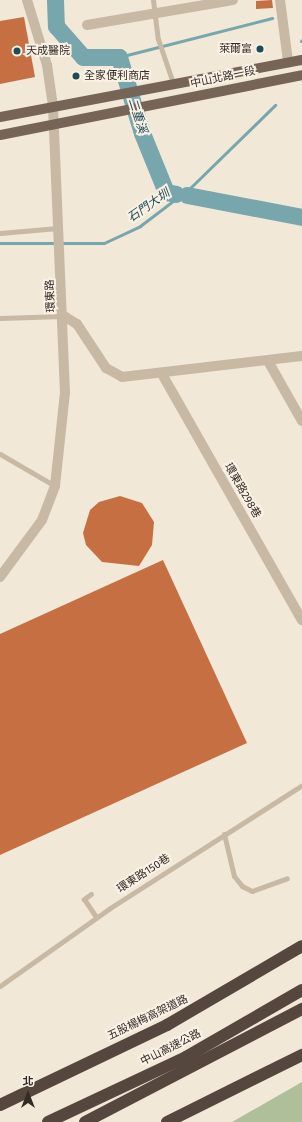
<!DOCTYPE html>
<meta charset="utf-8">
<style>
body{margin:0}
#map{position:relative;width:302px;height:1122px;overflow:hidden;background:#f1e8d8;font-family:"Fira Sans","Noto Sans TC",sans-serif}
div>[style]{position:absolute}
.green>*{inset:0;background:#afbf99}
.stream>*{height:3px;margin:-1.5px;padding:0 1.5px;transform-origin:1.5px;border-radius:1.5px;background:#78a6ad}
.river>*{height:17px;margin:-8.5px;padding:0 8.5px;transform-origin:8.5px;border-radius:8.5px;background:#78a6ad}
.building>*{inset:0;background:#c56f42}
.service>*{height:5px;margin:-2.5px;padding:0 2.5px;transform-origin:2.5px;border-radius:2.5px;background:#c8b9a5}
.minor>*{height:10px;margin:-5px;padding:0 5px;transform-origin:5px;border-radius:5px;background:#c8b9a5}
.tertiary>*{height:10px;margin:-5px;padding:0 5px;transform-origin:5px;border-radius:5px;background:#c8b9a5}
.primary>*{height:10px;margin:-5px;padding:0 5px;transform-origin:5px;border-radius:5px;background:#766557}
.motorway>*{height:12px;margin:-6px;padding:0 6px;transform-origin:6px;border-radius:6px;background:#55473d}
.dots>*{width:11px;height:11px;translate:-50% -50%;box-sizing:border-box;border:2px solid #f9f1e5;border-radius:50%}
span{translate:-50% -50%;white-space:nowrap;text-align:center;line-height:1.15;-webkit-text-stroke:4px #f9f1e5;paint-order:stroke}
.poi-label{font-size:11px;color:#342c26}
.right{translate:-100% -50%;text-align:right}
.left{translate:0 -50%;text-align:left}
.street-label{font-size:11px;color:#342c26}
.water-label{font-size:12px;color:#1c4c55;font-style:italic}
.north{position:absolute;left:8px;top:1074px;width:40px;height:40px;-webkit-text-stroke:3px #f9f1e5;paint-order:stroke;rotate:0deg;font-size:11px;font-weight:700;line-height:16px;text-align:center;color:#342c26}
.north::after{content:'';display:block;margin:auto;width:14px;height:18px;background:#342c26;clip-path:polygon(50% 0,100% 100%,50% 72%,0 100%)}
</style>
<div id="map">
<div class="green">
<i style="clip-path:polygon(302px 1082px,302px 1122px,232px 1122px)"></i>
</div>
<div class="stream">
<i style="left:301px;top:41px;width:1px;rotate:-45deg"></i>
<i style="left:119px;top:57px;width:158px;rotate:-14.3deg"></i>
<i style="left:0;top:243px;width:104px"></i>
<i style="left:104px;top:243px;width:40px;rotate:-25deg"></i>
<i style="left:140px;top:226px;width:63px;rotate:-37.2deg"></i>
<i style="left:190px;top:188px;width:119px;rotate:-44.3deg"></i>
</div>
<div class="river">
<i style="left:55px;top:0;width:26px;rotate:88deg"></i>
<i style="left:56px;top:26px;width:41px;rotate:48.9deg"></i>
<i style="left:83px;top:57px;width:36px"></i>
<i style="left:119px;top:57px;width:79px;rotate:73.2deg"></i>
<i style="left:142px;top:133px;width:64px;rotate:67.9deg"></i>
<i style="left:166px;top:192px;width:10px;rotate:11deg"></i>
<i style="left:187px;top:195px;width:117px;rotate:10.8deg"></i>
</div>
<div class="building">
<i style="clip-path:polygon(272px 0,273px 8px,256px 9px,256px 1px)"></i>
<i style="clip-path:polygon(24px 17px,35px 77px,0 84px,0 21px)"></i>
<i style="clip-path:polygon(120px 496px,142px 503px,154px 522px,152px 545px,139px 566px,102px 562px,86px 545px,83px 533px,90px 510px,99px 502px)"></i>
<i style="clip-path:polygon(163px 560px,247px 743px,0 855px,0 634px)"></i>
</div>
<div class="service">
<i style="left:153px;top:0;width:39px;rotate:83deg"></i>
<i style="left:158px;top:39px;width:46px;rotate:71.2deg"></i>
<i style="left:0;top:233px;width:58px;rotate:-4.9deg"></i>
<i style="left:0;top:318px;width:63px;rotate:-1.8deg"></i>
<i style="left:0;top:454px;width:64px;rotate:30.2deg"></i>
<i style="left:224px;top:834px;width:43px;rotate:76.6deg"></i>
<i style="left:234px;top:876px;width:13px;rotate:51deg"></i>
<i style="left:242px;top:886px;width:11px;rotate:27deg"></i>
<i style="left:252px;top:891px;width:37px;rotate:-20deg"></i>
<i style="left:91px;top:894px;width:9px;rotate:144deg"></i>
<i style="left:84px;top:899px;width:22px;rotate:56deg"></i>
<i style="left:0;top:986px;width:135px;rotate:-35.3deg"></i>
<i style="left:110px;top:908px;width:228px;rotate:-32.6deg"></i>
</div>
<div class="minor">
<i style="left:280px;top:0;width:63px;rotate:82.6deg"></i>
<i style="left:87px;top:25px;width:148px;rotate:-9.7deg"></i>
<i style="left:64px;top:316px;width:15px;rotate:32deg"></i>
<i style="left:77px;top:324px;width:53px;rotate:56.6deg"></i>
<i style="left:106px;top:368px;width:18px;rotate:29deg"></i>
<i style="left:122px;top:377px;width:181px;rotate:-6.7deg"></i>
<i style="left:268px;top:361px;width:69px;rotate:60.5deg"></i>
<i style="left:162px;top:374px;width:283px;rotate:60.4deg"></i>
</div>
<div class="tertiary">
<i style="left:0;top:577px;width:71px;rotate:-53.6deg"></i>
<i style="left:42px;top:520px;width:36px;rotate:-69deg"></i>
<i style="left:55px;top:486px;width:94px;rotate:-83.9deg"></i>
<i style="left:65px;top:393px;width:287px;rotate:-92.4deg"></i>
<i style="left:53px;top:106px;width:41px;rotate:-98.3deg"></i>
<i style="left:47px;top:65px;width:68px;rotate:-107.1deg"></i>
</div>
<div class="primary">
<i style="left:0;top:117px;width:307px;rotate:-10.7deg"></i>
<i style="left:0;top:135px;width:308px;rotate:-11.2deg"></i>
</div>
<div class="motorway">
<i style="left:0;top:1105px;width:185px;rotate:-25.6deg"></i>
<i style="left:167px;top:1025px;width:156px;rotate:-30.3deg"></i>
<i style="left:48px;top:1122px;width:153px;rotate:-25.2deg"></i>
<i style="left:186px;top:1057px;width:134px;rotate:-30deg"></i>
<i style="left:85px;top:1122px;width:245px;rotate:-27.5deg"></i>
<i style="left:167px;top:1122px;width:151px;rotate:-26.4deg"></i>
</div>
<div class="dots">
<i style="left:260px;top:49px;background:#1c4c55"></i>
<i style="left:17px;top:51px;background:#1c4c55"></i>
<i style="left:76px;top:76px;background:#1c4c55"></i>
</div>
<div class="poi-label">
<span class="right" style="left:252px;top:49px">萊爾富</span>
<span class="left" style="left:26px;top:51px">天成醫院</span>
<span class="left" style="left:84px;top:76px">全家便利商店</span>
</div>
<div class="street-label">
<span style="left:223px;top:78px;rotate:-12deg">中山北路一段</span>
<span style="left:51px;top:296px;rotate:-93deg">環東路</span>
<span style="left:242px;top:491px;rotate:60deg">環東路298巷</span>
<span style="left:144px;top:874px;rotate:-33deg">環東路150巷</span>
<span style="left:148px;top:1018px;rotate:-26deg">五股楊梅高架道路</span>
<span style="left:171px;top:1048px;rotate:-27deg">中山高速公路</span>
</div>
<div class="water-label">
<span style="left:137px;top:116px;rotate:72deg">二重溪</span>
<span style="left:149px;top:206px;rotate:-35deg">石門大圳</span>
</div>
<div class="north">北</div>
</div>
